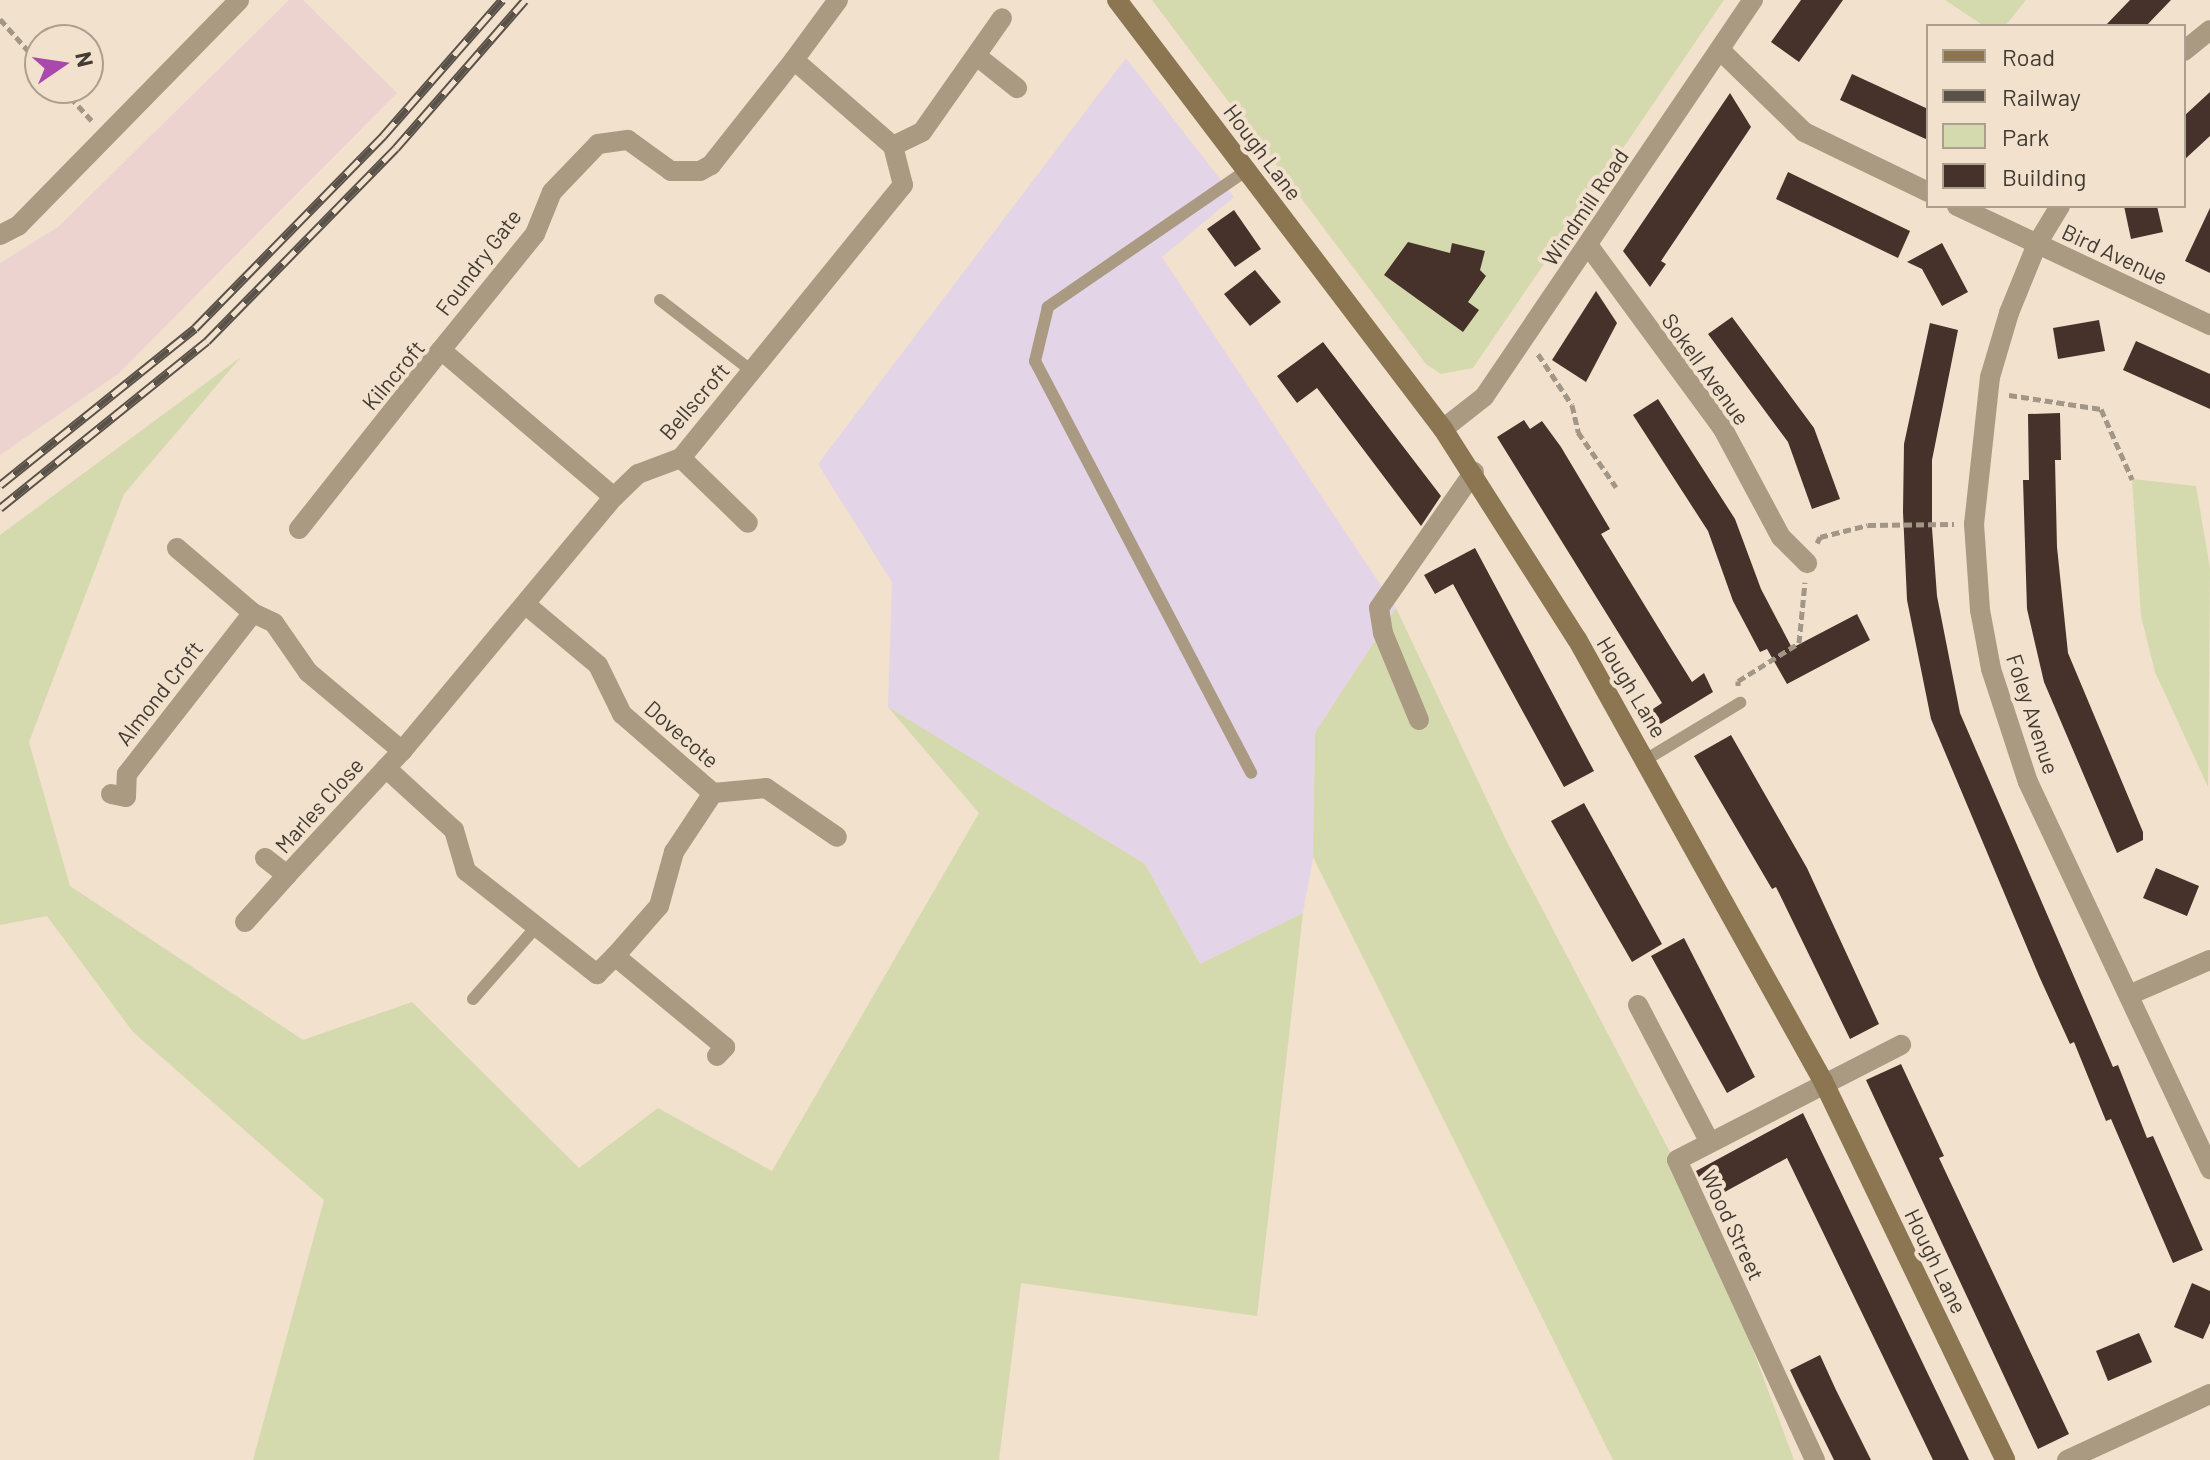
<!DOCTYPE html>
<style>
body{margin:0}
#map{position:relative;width:2210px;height:1460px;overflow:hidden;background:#f2e1cc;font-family:Barlow,sans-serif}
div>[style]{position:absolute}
.commercial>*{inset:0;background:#edd3cf}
.industrial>*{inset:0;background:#e3d4e7}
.green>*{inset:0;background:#d4daad}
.building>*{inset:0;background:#47322b}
.path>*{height:5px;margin-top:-2.5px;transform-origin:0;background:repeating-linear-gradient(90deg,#a29687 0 8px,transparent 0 12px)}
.service>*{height:12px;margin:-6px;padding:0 6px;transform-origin:6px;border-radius:6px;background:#a99a81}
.minor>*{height:20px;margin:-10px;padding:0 10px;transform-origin:10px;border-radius:10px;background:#a99a81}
.tertiary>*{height:20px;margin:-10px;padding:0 10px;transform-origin:10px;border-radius:10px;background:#a99a81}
.secondary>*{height:20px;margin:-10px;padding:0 10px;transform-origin:10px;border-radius:10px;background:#8c7651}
.rail>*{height:9px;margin-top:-4.5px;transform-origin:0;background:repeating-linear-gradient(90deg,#f2e1cc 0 18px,#5a5249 0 36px);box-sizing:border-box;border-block:2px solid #5a5249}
span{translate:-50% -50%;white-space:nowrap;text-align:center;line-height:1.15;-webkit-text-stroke:8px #f2e1cc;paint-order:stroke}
.street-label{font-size:22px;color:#413b33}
.legend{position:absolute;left:1926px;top:24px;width:260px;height:184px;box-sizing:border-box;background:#f2e1cc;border:2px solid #ab9f8f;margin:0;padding:10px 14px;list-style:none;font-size:24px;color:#413b33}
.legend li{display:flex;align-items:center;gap:16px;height:40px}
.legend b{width:40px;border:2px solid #ab9f8f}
.north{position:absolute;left:24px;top:24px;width:80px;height:80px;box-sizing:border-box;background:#f2e1cc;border:2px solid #ab9f8f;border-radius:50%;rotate:77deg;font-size:22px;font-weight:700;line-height:32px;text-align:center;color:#413b33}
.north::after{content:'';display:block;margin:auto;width:28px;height:36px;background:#ab48ae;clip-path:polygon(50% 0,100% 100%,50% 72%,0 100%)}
</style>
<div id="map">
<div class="commercial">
<i style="clip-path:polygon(289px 0,303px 0,397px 93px,118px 374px,0 455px,0 263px,58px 227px)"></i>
</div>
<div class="industrial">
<i style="clip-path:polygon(1126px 58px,1234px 197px,1162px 257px,1396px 608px,1315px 733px,1313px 857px,1303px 913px,1200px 964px,1145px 864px,888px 707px,892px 582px,818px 464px)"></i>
</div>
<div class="green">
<i style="clip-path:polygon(1152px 0,1724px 0,1473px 368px,1441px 374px,1426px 364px)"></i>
<i style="clip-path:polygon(1945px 0,2026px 0,2005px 26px,1984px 26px)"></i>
<i style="clip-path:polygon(241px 357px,124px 494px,29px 742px,70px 886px,303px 1040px,412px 1002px,579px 1168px,658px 1108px,772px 1171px,979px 813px,888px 707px,1145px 864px,1200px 964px,1303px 913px,1257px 1316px,1021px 1283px,999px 1460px,253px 1460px,324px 1200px,133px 1032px,47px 916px,0 925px,0 535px)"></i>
<i style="clip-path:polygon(2132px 479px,2196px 486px,2210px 568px,2208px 787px,2155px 672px,2141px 616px)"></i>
<i style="clip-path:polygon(1396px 608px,1507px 842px,1702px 1213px,1794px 1460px,1613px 1460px,1313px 857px,1315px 733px)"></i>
</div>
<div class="building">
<i style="clip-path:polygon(1801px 0,1843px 0,1799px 62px,1771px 42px)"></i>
<i style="clip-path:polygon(2130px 0,2171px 0,2146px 26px,2105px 26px)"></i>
<i style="clip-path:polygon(1852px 74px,1928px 109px,1928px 140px,1840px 100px)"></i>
<i style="clip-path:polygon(2210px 92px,2210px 136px,2184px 160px,2184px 116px)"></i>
<i style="clip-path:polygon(1730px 93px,1751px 127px,1661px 261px,1666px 264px,1650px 287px,1623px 251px)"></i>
<i style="clip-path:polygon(1788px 172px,1910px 231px,1898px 258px,1776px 199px)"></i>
<i style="clip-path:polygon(2124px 206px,2157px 206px,2163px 232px,2131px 239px)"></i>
<i style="clip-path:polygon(2210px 208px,2210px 273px,2185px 261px)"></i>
<i style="clip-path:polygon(1234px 210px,1261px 249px,1235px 267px,1207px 229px)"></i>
<i style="clip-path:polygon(1408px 242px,1450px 253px,1452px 243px,1485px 251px,1480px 270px,1486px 276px,1468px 302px,1479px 310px,1463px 332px,1384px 275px)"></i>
<i style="clip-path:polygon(1942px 243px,1968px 292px,1942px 306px,1922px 269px,1907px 262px)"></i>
<i style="clip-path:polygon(1255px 270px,1281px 302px,1250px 326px,1224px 294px)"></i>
<i style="clip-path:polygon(1596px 291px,1617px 323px,1586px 382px,1552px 360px)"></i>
<i style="clip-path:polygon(1732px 317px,1814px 428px,1840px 499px,1812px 509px,1788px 442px,1708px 334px)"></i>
<i style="clip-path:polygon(2099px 320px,2105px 351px,2058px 359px,2053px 328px)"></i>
<i style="clip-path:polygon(1930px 323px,1958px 330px,1932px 460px,1932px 528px,1937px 596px,1960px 713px,2113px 1067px,2118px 1065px,2147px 1138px,2153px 1136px,2203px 1250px,2173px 1263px,2111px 1119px,2106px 1121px,2074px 1042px,2070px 1044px,2039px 976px,1931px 719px,1907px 600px,1903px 512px,1904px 444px)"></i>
<i style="clip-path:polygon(2136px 341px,2210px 374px,2210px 409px,2123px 370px)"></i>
<i style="clip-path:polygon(1323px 342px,1441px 496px,1421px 526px,1317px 388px,1297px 403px,1277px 376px)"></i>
<i style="clip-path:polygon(1658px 399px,1735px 519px,1761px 589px,1792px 648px,1857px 614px,1870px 640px,1787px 684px,1767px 649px,1760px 652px,1733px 601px,1708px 531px,1633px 415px)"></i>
<i style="clip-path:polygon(2060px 413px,2061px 460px,2055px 460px,2057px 547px,2068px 653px,2143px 832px,2143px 840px,2117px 853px,2044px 682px,2027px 609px,2023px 480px,2029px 480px,2028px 414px)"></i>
<i style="clip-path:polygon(1524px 420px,1530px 429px,1542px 421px,1561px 447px,1610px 529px,1601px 534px,1669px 645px,1692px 682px,1704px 673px,1713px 692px,1659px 725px,1650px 711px,1662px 703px,1497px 437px)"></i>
<i style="clip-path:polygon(1475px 548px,1594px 771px,1564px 787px,1453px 584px,1435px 594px,1424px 575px)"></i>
<i style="clip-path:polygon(1731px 735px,1807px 868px,1879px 1024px,1850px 1039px,1776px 887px,1772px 889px,1694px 756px)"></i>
<i style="clip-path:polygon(1584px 803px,1662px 944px,1632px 962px,1551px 821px)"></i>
<i style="clip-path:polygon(2156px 868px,2199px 886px,2187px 916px,2143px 898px)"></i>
<i style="clip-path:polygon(1684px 938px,1755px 1077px,1727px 1093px,1651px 956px)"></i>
<i style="clip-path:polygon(1901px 1064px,1944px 1156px,1939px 1158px,2069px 1434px,2038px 1449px,1866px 1080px)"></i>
<i style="clip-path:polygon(1803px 1113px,1951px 1422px,1969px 1460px,1933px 1460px,1787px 1158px,1710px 1200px,1696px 1171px)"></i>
<i style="clip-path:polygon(2192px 1283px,2210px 1291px,2210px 1323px,2203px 1339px,2174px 1327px)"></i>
<i style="clip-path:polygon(2139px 1333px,2152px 1362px,2108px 1381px,2096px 1351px)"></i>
<i style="clip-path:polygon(1820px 1355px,1836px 1390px,1871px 1460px,1834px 1460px,1798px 1387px,1790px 1370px)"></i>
</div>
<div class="path">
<i style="left:0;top:19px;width:60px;rotate:48.4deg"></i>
<i style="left:62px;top:88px;width:46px;rotate:47.6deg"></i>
<i style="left:1538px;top:354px;width:61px;rotate:56.3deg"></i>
<i style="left:1572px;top:405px;width:28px;rotate:77deg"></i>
<i style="left:1578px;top:432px;width:67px;rotate:55.4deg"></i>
<i style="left:2009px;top:395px;width:93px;rotate:8.7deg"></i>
<i style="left:2101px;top:409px;width:77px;rotate:66.1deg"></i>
<i style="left:1817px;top:543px;width:7px;rotate:-63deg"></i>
<i style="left:1820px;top:537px;width:49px;rotate:-14deg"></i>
<i style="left:1868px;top:525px;width:86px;rotate:-0.7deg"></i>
<i style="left:1738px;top:686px;width:5px;rotate:-90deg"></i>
<i style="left:1738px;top:681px;width:72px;rotate:-31.9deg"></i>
<i style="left:1799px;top:643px;width:61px;rotate:-84.4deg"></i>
</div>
<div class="service">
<i style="left:1247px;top:170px;width:242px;rotate:145.5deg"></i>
<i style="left:1048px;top:307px;width:56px;rotate:103.5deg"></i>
<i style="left:1035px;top:361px;width:465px;rotate:62.3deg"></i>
<i style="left:660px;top:300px;width:116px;rotate:37.7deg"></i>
<i style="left:1647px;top:759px;width:109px;rotate:-31.1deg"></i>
<i style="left:473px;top:999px;width:96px;rotate:-48.8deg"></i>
</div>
<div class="minor">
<i style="left:838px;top:0;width:74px;rotate:126.3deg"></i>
<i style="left:794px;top:60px;width:131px;rotate:41deg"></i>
<i style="left:1720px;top:50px;width:117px;rotate:44.3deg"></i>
<i style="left:1804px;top:132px;width:138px;rotate:25.8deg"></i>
<i style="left:2184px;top:51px;width:33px;rotate:-39deg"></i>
<i style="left:978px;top:57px;width:50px;rotate:38.5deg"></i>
<i style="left:893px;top:146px;width:32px;rotate:-26deg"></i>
<i style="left:922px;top:132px;width:139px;rotate:-54.9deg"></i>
<i style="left:1957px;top:206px;width:280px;rotate:25.2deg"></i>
<i style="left:2060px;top:206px;width:44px;rotate:121.2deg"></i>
<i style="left:2037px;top:244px;width:74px;rotate:112.1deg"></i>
<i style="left:2009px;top:313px;width:67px;rotate:106.5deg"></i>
<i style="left:1990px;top:377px;width:148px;rotate:96.2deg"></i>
<i style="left:1974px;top:524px;width:86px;rotate:86deg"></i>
<i style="left:1980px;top:610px;width:60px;rotate:79.4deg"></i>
<i style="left:1991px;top:669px;width:119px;rotate:71.9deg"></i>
<i style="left:2028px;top:782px;width:428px;rotate:64.8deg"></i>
<i style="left:1588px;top:245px;width:228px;rotate:53.7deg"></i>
<i style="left:1723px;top:429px;width:123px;rotate:61.8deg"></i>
<i style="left:1781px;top:537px;width:37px;rotate:45deg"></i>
<i style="left:441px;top:350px;width:149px;rotate:-51deg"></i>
<i style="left:535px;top:234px;width:45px;rotate:-68deg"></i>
<i style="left:552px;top:192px;width:66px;rotate:-46.2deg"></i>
<i style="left:598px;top:144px;width:30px;rotate:-8deg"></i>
<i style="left:628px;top:140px;width:53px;rotate:35.8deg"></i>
<i style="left:671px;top:171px;width:29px"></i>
<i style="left:700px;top:171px;width:13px;rotate:-29deg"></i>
<i style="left:711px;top:165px;width:134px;rotate:-51.7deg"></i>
<i style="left:681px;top:458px;width:93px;rotate:44.1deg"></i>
<i style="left:299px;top:529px;width:228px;rotate:-51.6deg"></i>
<i style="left:441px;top:350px;width:227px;rotate:40.4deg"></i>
<i style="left:525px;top:604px;width:95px;rotate:39.9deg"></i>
<i style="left:598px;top:665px;width:55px;rotate:63.9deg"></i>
<i style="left:622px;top:714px;width:121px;rotate:41deg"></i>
<i style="left:253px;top:613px;width:23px;rotate:25deg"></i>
<i style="left:274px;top:623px;width:60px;rotate:55.2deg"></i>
<i style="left:308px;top:672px;width:123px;rotate:40deg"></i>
<i style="left:1419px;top:720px;width:94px;rotate:-112.5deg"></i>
<i style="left:1383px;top:633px;width:25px;rotate:-99deg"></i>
<i style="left:1379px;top:608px;width:166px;rotate:-55.1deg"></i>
<i style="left:386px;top:768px;width:92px;rotate:42.4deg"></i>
<i style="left:454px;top:830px;width:43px;rotate:73.7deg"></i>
<i style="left:466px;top:871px;width:167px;rotate:38.2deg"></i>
<i style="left:597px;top:974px;width:25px;rotate:-45deg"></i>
<i style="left:713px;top:793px;width:71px;rotate:123.5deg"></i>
<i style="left:674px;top:852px;width:56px;rotate:105.5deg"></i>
<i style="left:659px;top:906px;width:67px;rotate:131.3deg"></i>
<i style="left:615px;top:956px;width:143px;rotate:39.6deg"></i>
<i style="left:725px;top:1047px;width:12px;rotate:132deg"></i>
<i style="left:713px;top:793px;width:53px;rotate:-5.4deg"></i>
<i style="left:766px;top:788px;width:86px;rotate:34.6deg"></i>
<i style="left:111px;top:794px;width:15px;rotate:11deg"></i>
<i style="left:126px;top:797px;width:23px;rotate:-88deg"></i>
<i style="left:127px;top:774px;width:204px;rotate:-52deg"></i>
<i style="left:253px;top:613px;width:100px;rotate:-139.5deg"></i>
<i style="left:265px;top:858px;width:28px;rotate:38deg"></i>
<i style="left:287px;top:875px;width:169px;rotate:-47.2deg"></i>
<i style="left:402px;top:751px;width:331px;rotate:-50.2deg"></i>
<i style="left:614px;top:497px;width:33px;rotate:-44deg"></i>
<i style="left:638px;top:474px;width:46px;rotate:-20.4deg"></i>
<i style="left:681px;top:458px;width:352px;rotate:-50.9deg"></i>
<i style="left:903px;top:185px;width:40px;rotate:-104.4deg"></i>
<i style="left:245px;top:922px;width:63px;rotate:-48.2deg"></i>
<i style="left:2129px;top:995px;width:88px;rotate:-23.4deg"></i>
<i style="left:1638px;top:1005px;width:153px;rotate:62.4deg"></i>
<i style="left:1815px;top:1460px;width:330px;rotate:-114.7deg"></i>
<i style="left:1677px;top:1160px;width:252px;rotate:-27.2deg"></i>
<i style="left:2067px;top:1460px;width:157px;rotate:-24.8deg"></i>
</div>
<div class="tertiary">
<i style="left:0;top:235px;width:20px;rotate:-27deg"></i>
<i style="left:18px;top:226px;width:316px;rotate:-45.6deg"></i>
<i style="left:1443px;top:429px;width:52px;rotate:-38deg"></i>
<i style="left:1484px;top:397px;width:480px;rotate:-55.9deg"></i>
</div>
<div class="secondary">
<i style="left:1117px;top:0;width:539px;rotate:52.77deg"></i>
<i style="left:1443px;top:429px;width:249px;rotate:57.5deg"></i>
<i style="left:1577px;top:639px;width:506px;rotate:60.9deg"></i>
<i style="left:1823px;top:1081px;width:420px;rotate:64.3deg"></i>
</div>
<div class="rail">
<i style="left:0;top:485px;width:250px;rotate:-38.8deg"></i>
<i style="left:195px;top:328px;width:269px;rotate:-45.6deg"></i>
<i style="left:383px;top:136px;width:181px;rotate:-48.8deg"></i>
<i style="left:0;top:508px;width:266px;rotate:-38.9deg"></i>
<i style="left:207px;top:341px;width:270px;rotate:-45.6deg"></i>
<i style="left:396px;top:148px;width:196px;rotate:-48.9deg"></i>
</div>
<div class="street-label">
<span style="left:1263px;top:152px;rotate:53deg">Hough Lane</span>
<span style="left:1585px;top:207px;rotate:-56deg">Windmill Road</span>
<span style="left:2115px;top:254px;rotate:25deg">Bird Avenue</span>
<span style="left:478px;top:262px;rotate:-53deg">Foundry Gate</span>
<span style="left:1706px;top:369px;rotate:54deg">Sokell Avenue</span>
<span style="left:393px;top:375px;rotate:-50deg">Kilncroft</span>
<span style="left:694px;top:401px;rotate:-49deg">Bellscroft</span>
<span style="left:1632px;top:687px;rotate:59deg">Hough Lane</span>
<span style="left:159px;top:693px;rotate:-52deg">Almond Croft</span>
<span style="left:2033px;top:714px;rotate:72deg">Foley Avenue</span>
<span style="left:682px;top:734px;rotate:41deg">Dovecote</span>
<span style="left:319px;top:805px;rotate:-48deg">Marles Close</span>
<span style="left:1733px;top:1225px;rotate:65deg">Wood Street</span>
<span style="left:1936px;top:1261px;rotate:64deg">Hough Lane</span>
</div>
<ul class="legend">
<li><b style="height:10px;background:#8c7651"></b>Road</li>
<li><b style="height:10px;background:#5a5249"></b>Railway</li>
<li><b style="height:22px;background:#d4daad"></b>Park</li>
<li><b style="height:22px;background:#47322b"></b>Building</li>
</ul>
<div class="north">N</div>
</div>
